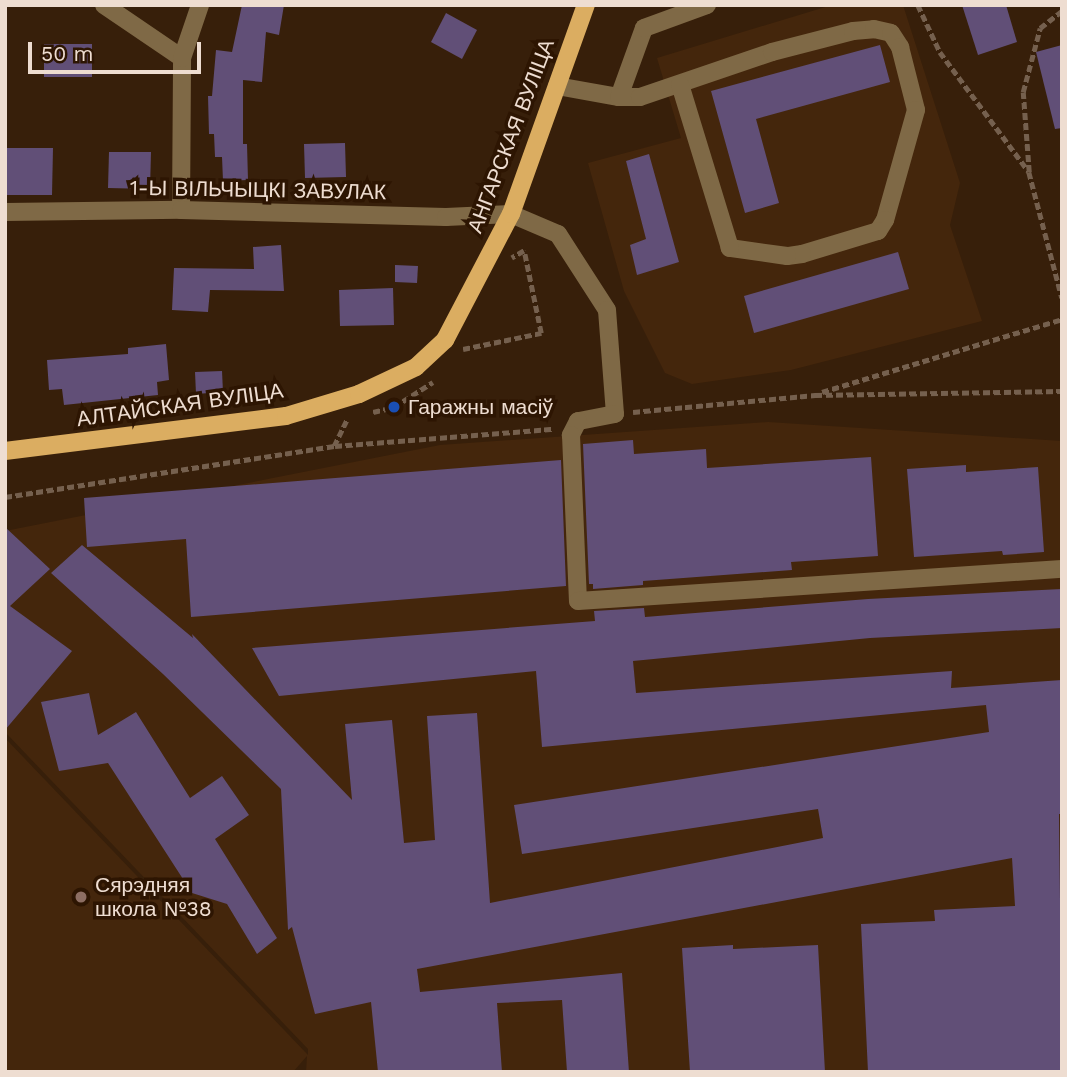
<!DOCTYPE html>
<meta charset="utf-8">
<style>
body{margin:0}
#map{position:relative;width:1067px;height:1077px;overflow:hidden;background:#371f0a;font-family:"Work Sans",sans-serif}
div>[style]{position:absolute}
.built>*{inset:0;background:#44260c}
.building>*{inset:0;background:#614f77}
.path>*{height:4.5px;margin-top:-2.25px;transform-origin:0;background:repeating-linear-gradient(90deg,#75604e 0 7px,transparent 0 10.5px)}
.minor>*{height:18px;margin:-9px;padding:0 9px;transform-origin:9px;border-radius:9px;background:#7f6946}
.major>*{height:18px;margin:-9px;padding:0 9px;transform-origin:9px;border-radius:9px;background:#dbad61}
.dots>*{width:19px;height:19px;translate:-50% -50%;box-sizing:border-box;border:4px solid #2d1502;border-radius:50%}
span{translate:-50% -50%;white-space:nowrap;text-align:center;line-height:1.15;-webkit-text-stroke:7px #2d1502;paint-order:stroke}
.street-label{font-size:21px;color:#eeddd1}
.poi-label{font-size:21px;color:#eeddd1}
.left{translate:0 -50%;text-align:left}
.frame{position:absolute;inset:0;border:7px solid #eeddd1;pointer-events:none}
.scale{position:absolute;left:28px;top:42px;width:173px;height:32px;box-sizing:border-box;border:4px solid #eeddd1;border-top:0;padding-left:9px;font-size:21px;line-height:24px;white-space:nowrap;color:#eeddd1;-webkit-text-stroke:5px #2d1502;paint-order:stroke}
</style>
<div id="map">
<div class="built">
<i style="clip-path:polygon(832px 5px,903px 5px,960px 183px,950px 225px,982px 321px,791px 370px,692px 384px,665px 373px,624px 291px,588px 163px,681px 138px,657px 58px)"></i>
<i style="clip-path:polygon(768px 422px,1062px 441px,1062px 1072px,306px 1072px,307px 1056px,293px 1072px,5px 1072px,5px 738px,308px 1055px,308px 1049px,5px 732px,5px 531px,440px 445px)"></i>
</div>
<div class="building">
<i style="clip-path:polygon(242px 5px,284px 5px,279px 35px,266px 32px,262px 82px,243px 80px,243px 144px,247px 144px,248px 180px,223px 181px,222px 157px,215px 157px,214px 134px,209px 134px,208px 96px,212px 96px,216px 50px,232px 52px)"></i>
<i style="clip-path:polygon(962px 5px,1006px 5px,1017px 42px,978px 55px)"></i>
<i style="clip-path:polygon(446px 13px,477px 30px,462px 59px,431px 42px)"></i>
<i style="clip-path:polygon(44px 44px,92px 44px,92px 77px,44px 77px)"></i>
<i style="clip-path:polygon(880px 45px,890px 82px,756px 119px,779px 203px,745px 213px,711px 91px)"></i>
<i style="clip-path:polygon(1062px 45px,1062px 128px,1055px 129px,1036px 52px)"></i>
<i style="clip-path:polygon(345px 143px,346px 177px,305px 178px,304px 144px)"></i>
<i style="clip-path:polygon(5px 148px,53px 148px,52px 195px,5px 195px)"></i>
<i style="clip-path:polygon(109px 152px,151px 152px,150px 189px,108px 188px)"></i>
<i style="clip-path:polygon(649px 154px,679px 262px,637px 275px,630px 245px,646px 239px,626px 161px)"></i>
<i style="clip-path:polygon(281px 245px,284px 291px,210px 290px,208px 312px,172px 310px,174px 268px,254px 269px,253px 247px)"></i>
<i style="clip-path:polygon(898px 252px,909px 289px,754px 333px,744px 296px)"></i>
<i style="clip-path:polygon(395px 265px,418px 266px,417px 283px,395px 282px)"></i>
<i style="clip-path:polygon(393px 288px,394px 325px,340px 326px,339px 290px)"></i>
<i style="clip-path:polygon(166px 344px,169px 380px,157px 382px,158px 395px,64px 405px,62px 389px,49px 390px,47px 360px,128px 354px,128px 348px)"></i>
<i style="clip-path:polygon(222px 371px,223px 392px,196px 394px,195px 372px)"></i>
<i style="clip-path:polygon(633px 440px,634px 454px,706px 449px,707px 468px,871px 457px,878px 556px,791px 562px,792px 570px,643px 581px,643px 585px,593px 589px,593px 584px,589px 584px,583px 444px)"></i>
<i style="clip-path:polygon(561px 460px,566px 586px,191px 617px,186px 539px,87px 547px,84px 498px)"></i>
<i style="clip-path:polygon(966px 465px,966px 472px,1038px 467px,1044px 552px,1003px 555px,1002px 551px,914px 557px,907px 469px)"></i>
<i style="clip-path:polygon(5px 527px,50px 569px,10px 606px,72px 651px,5px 730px)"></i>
<i style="clip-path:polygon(82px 545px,193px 638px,192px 634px,352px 800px,345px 724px,392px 720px,404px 843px,435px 840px,427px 716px,477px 713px,490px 903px,823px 838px,818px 809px,522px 854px,514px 805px,989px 732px,986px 705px,542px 747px,536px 671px,279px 696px,252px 648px,595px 621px,594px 611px,644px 608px,645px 617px,868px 599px,1062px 589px,1062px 628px,870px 638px,633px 661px,636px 693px,952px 671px,951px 688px,1062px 680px,1062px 814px,1059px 814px,1062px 1072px,868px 1072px,861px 924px,935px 921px,934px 910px,1015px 906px,1012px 858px,417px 969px,420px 992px,622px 973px,629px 1072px,567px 1072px,562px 1000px,497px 1003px,502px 1072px,378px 1072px,371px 1002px,315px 1014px,292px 927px,288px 930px,281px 789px,163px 674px,51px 573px)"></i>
<i style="clip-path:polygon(89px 693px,98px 735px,136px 712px,190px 798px,222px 776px,249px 815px,215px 839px,277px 938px,257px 954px,227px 904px,192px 893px,108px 763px,59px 771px,41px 702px)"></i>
<i style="clip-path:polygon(733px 945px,733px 949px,818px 945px,825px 1072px,690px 1072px,682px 948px)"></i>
</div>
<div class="path">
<i style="left:918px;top:5px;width:52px;rotate:64.9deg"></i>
<i style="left:940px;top:52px;width:149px;rotate:53.4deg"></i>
<i style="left:1029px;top:172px;width:130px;rotate:75.3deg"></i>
<i style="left:1029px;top:172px;width:80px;rotate:-94.3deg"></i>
<i style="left:1023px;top:92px;width:66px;rotate:-75.1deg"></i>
<i style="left:1040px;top:28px;width:28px;rotate:-38deg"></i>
<i style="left:463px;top:349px;width:80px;rotate:-11.6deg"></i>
<i style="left:541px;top:333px;width:84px;rotate:-101.7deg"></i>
<i style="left:524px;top:251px;width:14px;rotate:150deg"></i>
<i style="left:822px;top:392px;width:251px;rotate:-16.9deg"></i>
<i style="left:373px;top:412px;width:22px;rotate:-13deg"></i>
<i style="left:394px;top:407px;width:46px;rotate:-32.7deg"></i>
<i style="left:633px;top:412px;width:183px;rotate:-5.3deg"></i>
<i style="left:815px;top:395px;width:247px;rotate:-0.9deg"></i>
<i style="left:335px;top:446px;width:219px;rotate:-4.5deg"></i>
<i style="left:5px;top:497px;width:333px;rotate:-8.8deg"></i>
<i style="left:334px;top:446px;width:30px;rotate:-64deg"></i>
</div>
<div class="minor">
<i style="left:104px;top:5px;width:94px;rotate:34.2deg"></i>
<i style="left:557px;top:86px;width:63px;rotate:10.1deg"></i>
<i style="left:619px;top:97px;width:73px;rotate:-70.1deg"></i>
<i style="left:644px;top:28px;width:67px;rotate:-20.1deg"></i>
<i style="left:619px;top:97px;width:21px"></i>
<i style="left:640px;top:97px;width:139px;rotate:-18.8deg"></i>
<i style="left:772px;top:52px;width:84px;rotate:-14.5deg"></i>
<i style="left:853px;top:31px;width:21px;rotate:-5deg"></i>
<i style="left:874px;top:29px;width:17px;rotate:13deg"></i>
<i style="left:891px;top:33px;width:17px;rotate:57deg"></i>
<i style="left:900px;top:47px;width:65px;rotate:75.7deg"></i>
<i style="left:916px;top:110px;width:114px;rotate:105.7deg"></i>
<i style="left:885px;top:220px;width:13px;rotate:122deg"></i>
<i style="left:878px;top:231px;width:79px;rotate:163.2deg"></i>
<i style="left:802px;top:254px;width:15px;rotate:172deg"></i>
<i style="left:787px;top:256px;width:58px;rotate:-172deg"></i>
<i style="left:730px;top:248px;width:171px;rotate:-107deg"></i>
<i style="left:181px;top:210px;width:152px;rotate:-89.6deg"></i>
<i style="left:182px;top:58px;width:56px;rotate:-71.2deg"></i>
<i style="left:5px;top:212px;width:176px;rotate:-0.7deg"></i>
<i style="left:181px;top:210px;width:265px;rotate:1.5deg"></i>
<i style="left:446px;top:217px;width:65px;rotate:-2.6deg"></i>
<i style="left:511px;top:214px;width:51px;rotate:23.1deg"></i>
<i style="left:558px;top:234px;width:90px;rotate:57.2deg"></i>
<i style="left:607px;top:310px;width:104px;rotate:85.6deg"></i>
<i style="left:615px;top:414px;width:38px;rotate:169deg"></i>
<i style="left:578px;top:421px;width:16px;rotate:117deg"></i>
<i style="left:571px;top:435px;width:166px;rotate:87.6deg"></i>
<i style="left:578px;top:601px;width:485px;rotate:-3.8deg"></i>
</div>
<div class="major">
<i style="left:5px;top:451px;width:283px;rotate:-7.1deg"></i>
<i style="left:286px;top:416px;width:76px;rotate:-16.8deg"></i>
<i style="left:359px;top:394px;width:63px;rotate:-25.3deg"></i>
<i style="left:416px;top:367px;width:40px;rotate:-43deg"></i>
<i style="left:445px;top:340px;width:142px;rotate:-62.4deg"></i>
<i style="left:511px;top:214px;width:222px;rotate:-70.3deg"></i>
</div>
<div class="dots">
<i style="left:394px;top:407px;background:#1a4fb4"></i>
<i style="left:81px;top:897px;background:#8d6e63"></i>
</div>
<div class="street-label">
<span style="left:511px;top:136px;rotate:-69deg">АНГАРСКАЯ ВУЛІЦА</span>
<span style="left:258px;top:190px;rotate:1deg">1-Ы ВІЛЬЧЫЦКІ ЗАВУЛАК</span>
<span style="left:180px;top:405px;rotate:-8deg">АЛТАЙСКАЯ ВУЛІЦА</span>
</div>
<div class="poi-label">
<span class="left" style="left:408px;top:407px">Гаражны масіў</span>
<span class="left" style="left:95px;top:897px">Сярэдняя<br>школа №38</span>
</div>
<div class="frame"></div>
<div class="scale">50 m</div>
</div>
